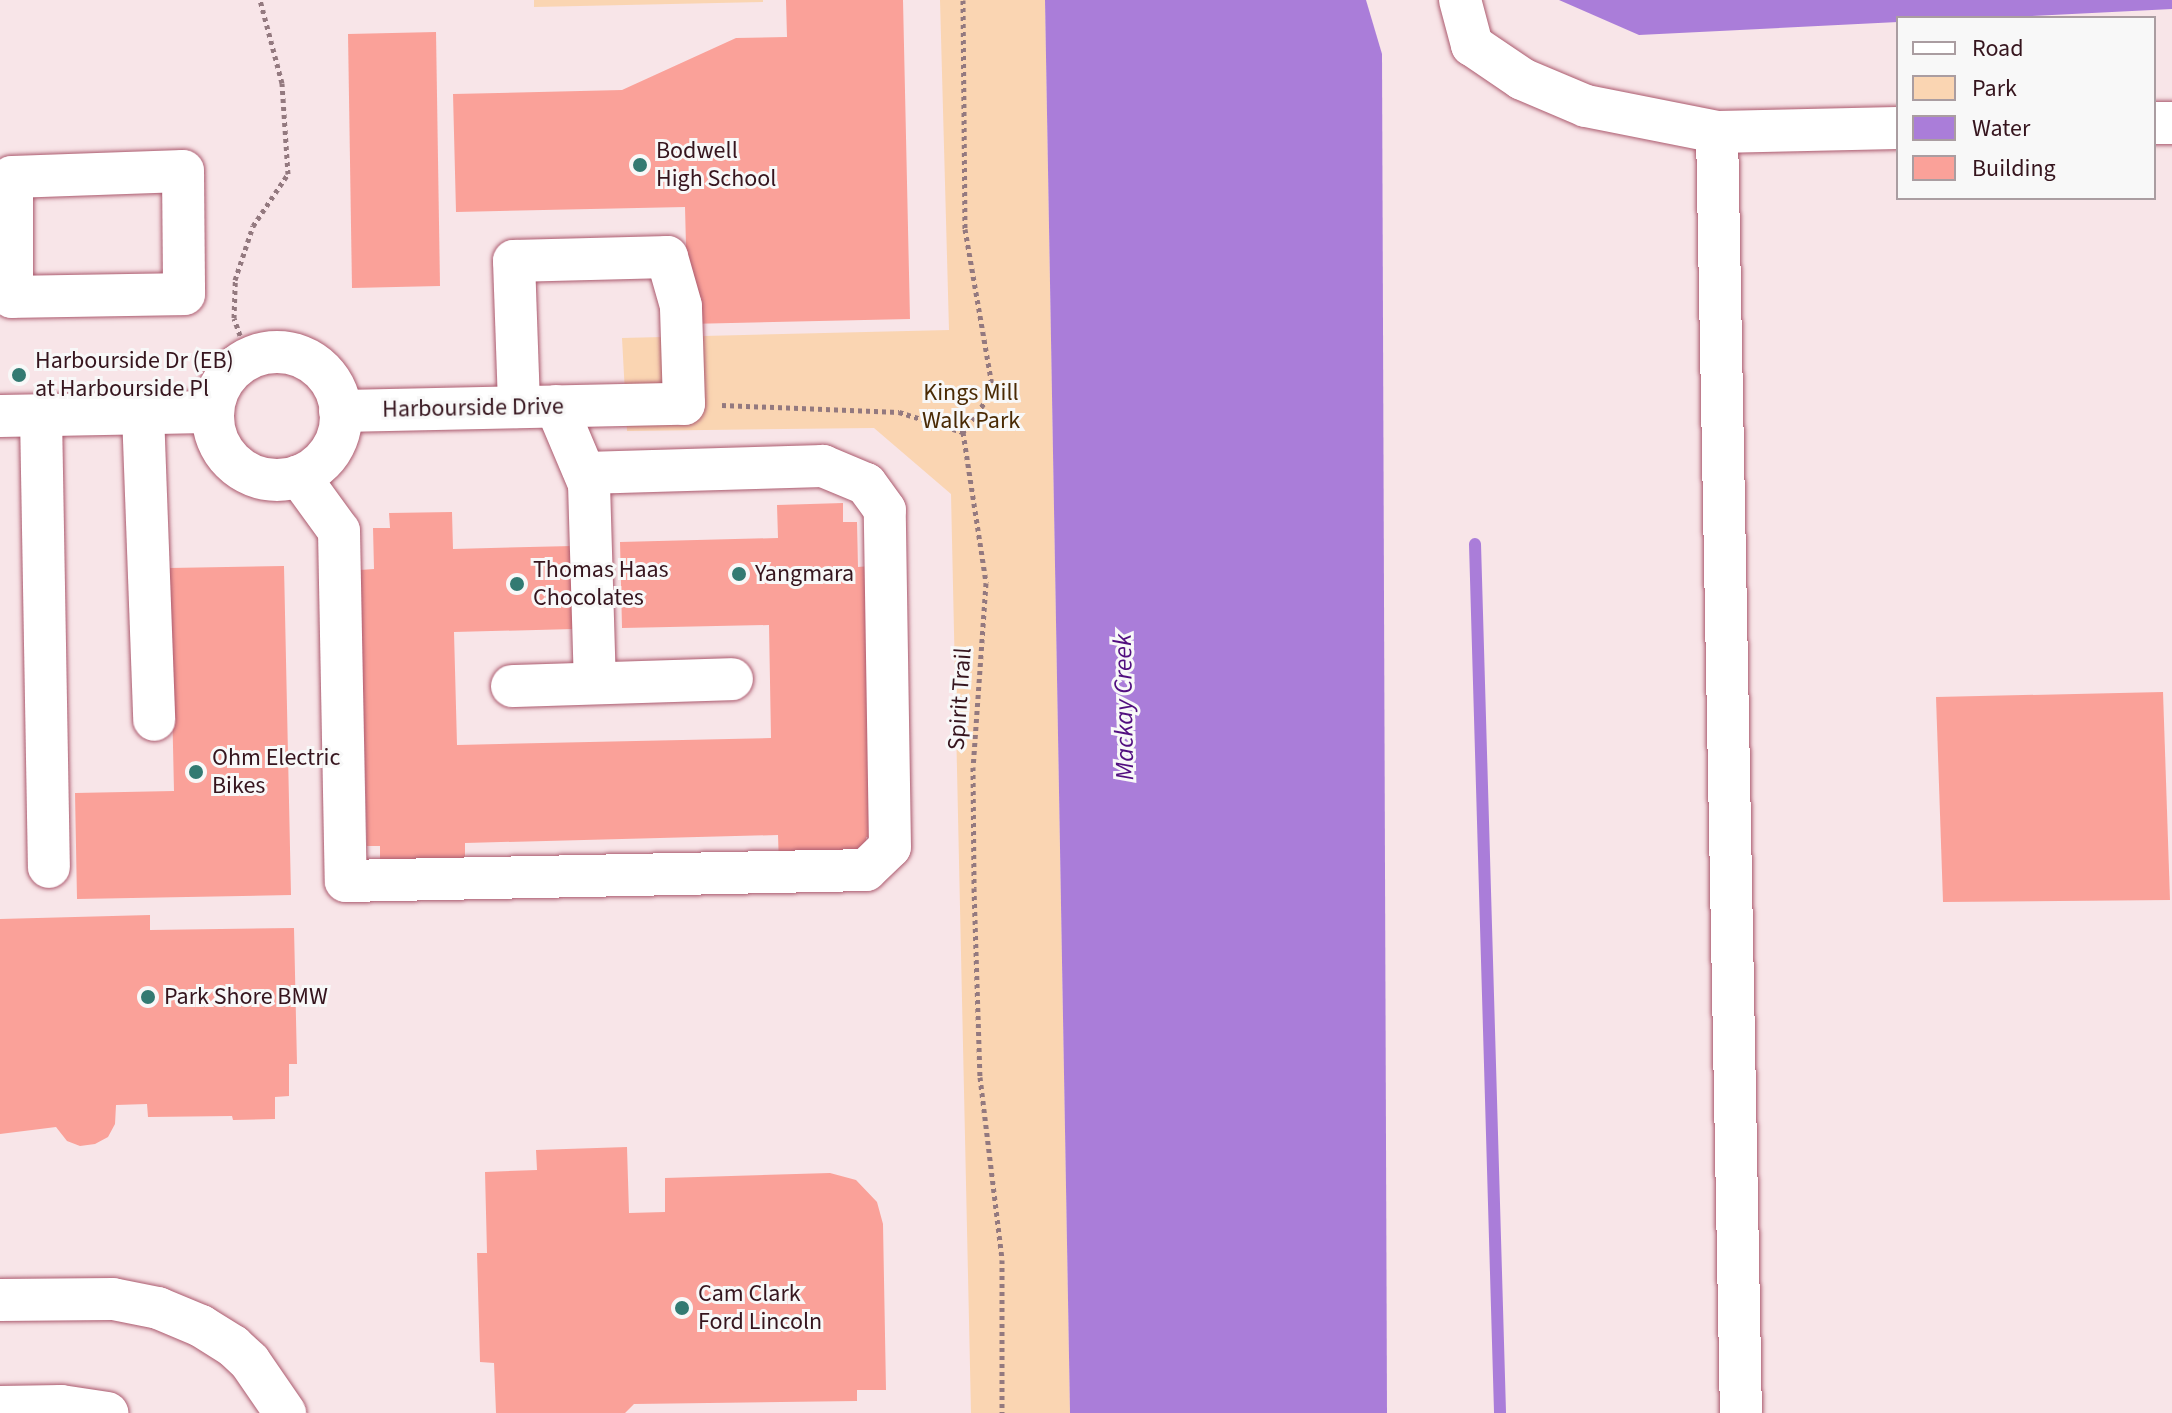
<!DOCTYPE html>
<style>
body{margin:0}
#map{position:relative;width:2172px;height:1413px;overflow:hidden;background:#f8e5e8;font-family:"Source Sans 3",sans-serif}
div>[style]{position:absolute}
.green>*{inset:0;background:#fad5b2}
.water>*{inset:0;background:#aa7dd9}
.stream>*{height:12px;margin:-6px;padding:0 6px;transform-origin:6px;border-radius:6px;background:#aa7dd9}
.building>*{inset:0;background:#faa199}
.path>*{height:5px;margin-top:-2.5px;transform-origin:0;background:repeating-linear-gradient(90deg,#93797f 0 4px,transparent 0 8px)}
.roads{filter:drop-shadow(0 0 2px #ab5a6e) drop-shadow(0 0 2px #ab5a6e)}
.minor>*{height:42px;margin:-21px;padding:0 21px;transform-origin:21px;border-radius:21px;background:#fff}
.minor>.ring{margin:-21px;padding:0;box-sizing:content-box;background:none;border:42px solid #fff;border-radius:50%}
.dots>*{width:22px;height:22px;translate:-50% -50%;box-sizing:border-box;border:4px solid #f8f8f8;border-radius:50%}
span{translate:-50% -50%;white-space:nowrap;text-align:center;line-height:1.15;-webkit-text-stroke:6px #f8f8f8;paint-order:stroke}
.poi-label{font-size:24px;color:#36151e}
.left{translate:0 -50%;text-align:left}
.park-label{font-size:24px;color:#4a2a04}
.street-label{font-size:24px;color:#36151e}
.water-label{font-size:26px;color:#510e7f;font-style:italic}
.legend{position:absolute;left:1896px;top:16px;width:260px;height:184px;box-sizing:border-box;background:#f8f8f8;border:2px solid #aa9da1;margin:0;padding:10px 14px;list-style:none;font-size:24px;color:#36151e}
.legend li{display:flex;align-items:center;gap:16px;height:40px}
.legend b{width:40px;border:2px solid #aa9da1}
</style>
<div id="map">
<div class="green">
<i style="clip-path:polygon(534px 0,763px 0,763px 2px,534px 7px)"></i>
<i style="clip-path:polygon(940px 0,1045px 0,1070px 1413px,971px 1413px,951px 494px,874px 428px,627px 431px,622px 338px,949px 330px)"></i>
</div>
<div class="water">
<i style="clip-path:polygon(1045px 0,1366px 0,1382px 54px,1387px 1413px,1070px 1413px)"></i>
<i style="clip-path:polygon(1559px 0,2172px 0,2172px 9px,1992px 18px,1898px 18px,1898px 22px,1639px 35px)"></i>
</div>
<div class="stream">
<i style="left:1475px;top:544px;width:869px;rotate:88.35deg"></i>
</div>
<div class="building">
<i style="clip-path:polygon(786px 0,903px 0,910px 319px,688px 324px,685px 207px,456px 212px,453px 94px,622px 90px,736px 38px,787px 37px)"></i>
<i style="clip-path:polygon(436px 32px,440px 286px,352px 288px,348px 34px)"></i>
<i style="clip-path:polygon(843px 503px,843px 522px,857px 522px,858px 567px,870px 566px,876px 837px,866px 837px,867px 851px,779px 866px,778px 835px,465px 843px,465px 875px,380px 861px,380px 846px,367px 846px,360px 570px,374px 569px,373px 528px,390px 528px,389px 513px,452px 512px,453px 549px,572px 546px,574px 629px,454px 632px,457px 745px,771px 738px,769px 625px,622px 628px,620px 542px,778px 538px,777px 505px)"></i>
<i style="clip-path:polygon(284px 566px,291px 895px,77px 899px,75px 793px,174px 791px,169px 568px)"></i>
<i style="clip-path:polygon(2163px 692px,2170px 900px,1943px 902px,1936px 697px)"></i>
<i style="clip-path:polygon(150px 915px,150px 930px,294px 928px,297px 1064px,289px 1064px,289px 1096px,275px 1097px,275px 1119px,233px 1120px,232px 1116px,148px 1117px,147px 1104px,116px 1105px,115px 1124px,108px 1137px,95px 1144px,80px 1146px,67px 1141px,56px 1127px,0 1134px,0 919px)"></i>
<i style="clip-path:polygon(627px 1147px,629px 1213px,665px 1212px,665px 1178px,830px 1173px,856px 1180px,877px 1202px,883px 1224px,886px 1390px,857px 1390px,857px 1401px,634px 1404px,625px 1413px,496px 1413px,494px 1363px,480px 1362px,477px 1253px,487px 1253px,485px 1172px,537px 1170px,536px 1150px)"></i>
</div>
<div class="path">
<i style="left:963px;top:0;width:229px;rotate:89.5deg"></i>
<i style="left:965px;top:229px;width:164px;rotate:80.2deg"></i>
<i style="left:993px;top:391px;width:51px;rotate:126.2deg"></i>
<i style="left:963px;top:432px;width:153px;rotate:81.3deg"></i>
<i style="left:986px;top:583px;width:184px;rotate:94deg"></i>
<i style="left:973px;top:767px;width:121px;rotate:89.5deg"></i>
<i style="left:974px;top:888px;width:189px;rotate:88.2deg"></i>
<i style="left:980px;top:1077px;width:184px;rotate:83.1deg"></i>
<i style="left:1002px;top:1260px;width:153px;rotate:90deg"></i>
<i style="left:248px;top:358px;width:42px;rotate:-109.3deg"></i>
<i style="left:234px;top:318px;width:38px;rotate:-88deg"></i>
<i style="left:235px;top:280px;width:57px;rotate:-71.6deg"></i>
<i style="left:253px;top:226px;width:63px;rotate:-56.1deg"></i>
<i style="left:288px;top:174px;width:91px;rotate:-93.8deg"></i>
<i style="left:282px;top:83px;width:86px;rotate:-104.8deg"></i>
<i style="left:722px;top:405px;width:177px;rotate:2.3deg"></i>
<i style="left:899px;top:412px;width:67px;rotate:17.4deg"></i>
</div>
<div class="roads">
<div class="minor">
<i style="left:1460px;top:0;width:47px;rotate:75.1deg"></i>
<i style="left:1472px;top:45px;width:60px;rotate:34.2deg"></i>
<i style="left:1522px;top:79px;width:69px;rotate:22.9deg"></i>
<i style="left:1586px;top:106px;width:134px;rotate:11.2deg"></i>
<i style="left:1717px;top:132px;width:1281px;rotate:88.93deg"></i>
<i style="left:2154px;top:123px;width:18px"></i>
<i style="left:1717px;top:132px;width:181px;rotate:-1.3deg"></i>
<i style="left:183px;top:171px;width:123px;rotate:89.5deg"></i>
<i style="left:184px;top:294px;width:172px;rotate:179deg"></i>
<i style="left:12px;top:297px;width:120px;rotate:-90deg"></i>
<i style="left:12px;top:177px;width:171px;rotate:-2deg"></i>
<i class="ring" style="left:213px;top:352px;width:86px;height:86px"></i>
<i style="left:556px;top:406px;width:85px;rotate:67.1deg"></i>
<i style="left:589px;top:484px;width:199px;rotate:88.3deg"></i>
<i style="left:340px;top:411px;width:344px;rotate:-1.2deg"></i>
<i style="left:684px;top:404px;width:98px;rotate:-91.8deg"></i>
<i style="left:681px;top:306px;width:51px;rotate:-105.9deg"></i>
<i style="left:667px;top:257px;width:153px;rotate:178.5deg"></i>
<i style="left:514px;top:261px;width:146px;rotate:88deg"></i>
<i style="left:143px;top:413px;width:307px;rotate:87.9deg"></i>
<i style="left:41px;top:415px;width:452px;rotate:89deg"></i>
<i style="left:0;top:416px;width:213px;rotate:-1.1deg"></i>
<i style="left:299px;top:476px;width:68px;rotate:54deg"></i>
<i style="left:339px;top:531px;width:350px;rotate:88.9deg"></i>
<i style="left:346px;top:881px;width:520px;rotate:-1.21deg"></i>
<i style="left:866px;top:870px;width:33px;rotate:-44deg"></i>
<i style="left:890px;top:847px;width:337px;rotate:-90.9deg"></i>
<i style="left:885px;top:510px;width:32px;rotate:-126deg"></i>
<i style="left:866px;top:484px;width:47px;rotate:-157.3deg"></i>
<i style="left:823px;top:466px;width:238px;rotate:178.3deg"></i>
<i style="left:512px;top:686px;width:220px;rotate:-1.8deg"></i>
<i style="left:0;top:1300px;width:113px;rotate:-0.5deg"></i>
<i style="left:113px;top:1299px;width:46px;rotate:11.3deg"></i>
<i style="left:158px;top:1308px;width:47px;rotate:22.7deg"></i>
<i style="left:201px;top:1326px;width:38px;rotate:32deg"></i>
<i style="left:233px;top:1346px;width:23px;rotate:43deg"></i>
<i style="left:250px;top:1362px;width:62px;rotate:55.5deg"></i>
<i style="left:0;top:1407px;width:61px;rotate:-0.9deg"></i>
<i style="left:61px;top:1406px;width:47px;rotate:8.7deg"></i>
</div>
</div>
<div class="dots">
<i style="left:640px;top:165px;background:#337a72"></i>
<i style="left:19px;top:375px;background:#337a72"></i>
<i style="left:739px;top:574px;background:#337a72"></i>
<i style="left:517px;top:584px;background:#337a72"></i>
<i style="left:196px;top:772px;background:#337a72"></i>
<i style="left:148px;top:997px;background:#337a72"></i>
<i style="left:682px;top:1308px;background:#337a72"></i>
</div>
<div class="poi-label">
<span class="left" style="left:656px;top:165px">Bodwell<br>High School</span>
<span class="left" style="left:35px;top:375px">Harbourside Dr (EB)<br>at Harbourside Pl</span>
<span class="left" style="left:533px;top:584px">Thomas Haas<br>Chocolates</span>
<span class="left" style="left:755px;top:574px">Yangmara</span>
<span class="left" style="left:212px;top:772px">Ohm Electric<br>Bikes</span>
<span class="left" style="left:164px;top:997px">Park Shore BMW</span>
<span class="left" style="left:698px;top:1308px">Cam Clark<br>Ford Lincoln</span>
</div>
<div class="park-label">
<span style="left:971px;top:407px">Kings Mill<br>Walk Park</span>
</div>
<div class="street-label">
<span style="left:473px;top:408px;rotate:-1deg">Harbourside Drive</span>
<span style="left:960px;top:699px;rotate:-86deg">Spirit Trail</span>
</div>
<div class="water-label">
<span style="left:1124px;top:707px;rotate:-91deg">Mackay Creek</span>
</div>
<ul class="legend">
<li><b style="height:10px;background:#fff"></b>Road</li>
<li><b style="height:22px;background:#fad5b2"></b>Park</li>
<li><b style="height:22px;background:#aa7dd9"></b>Water</li>
<li><b style="height:22px;background:#faa199"></b>Building</li>
</ul>
</div>
